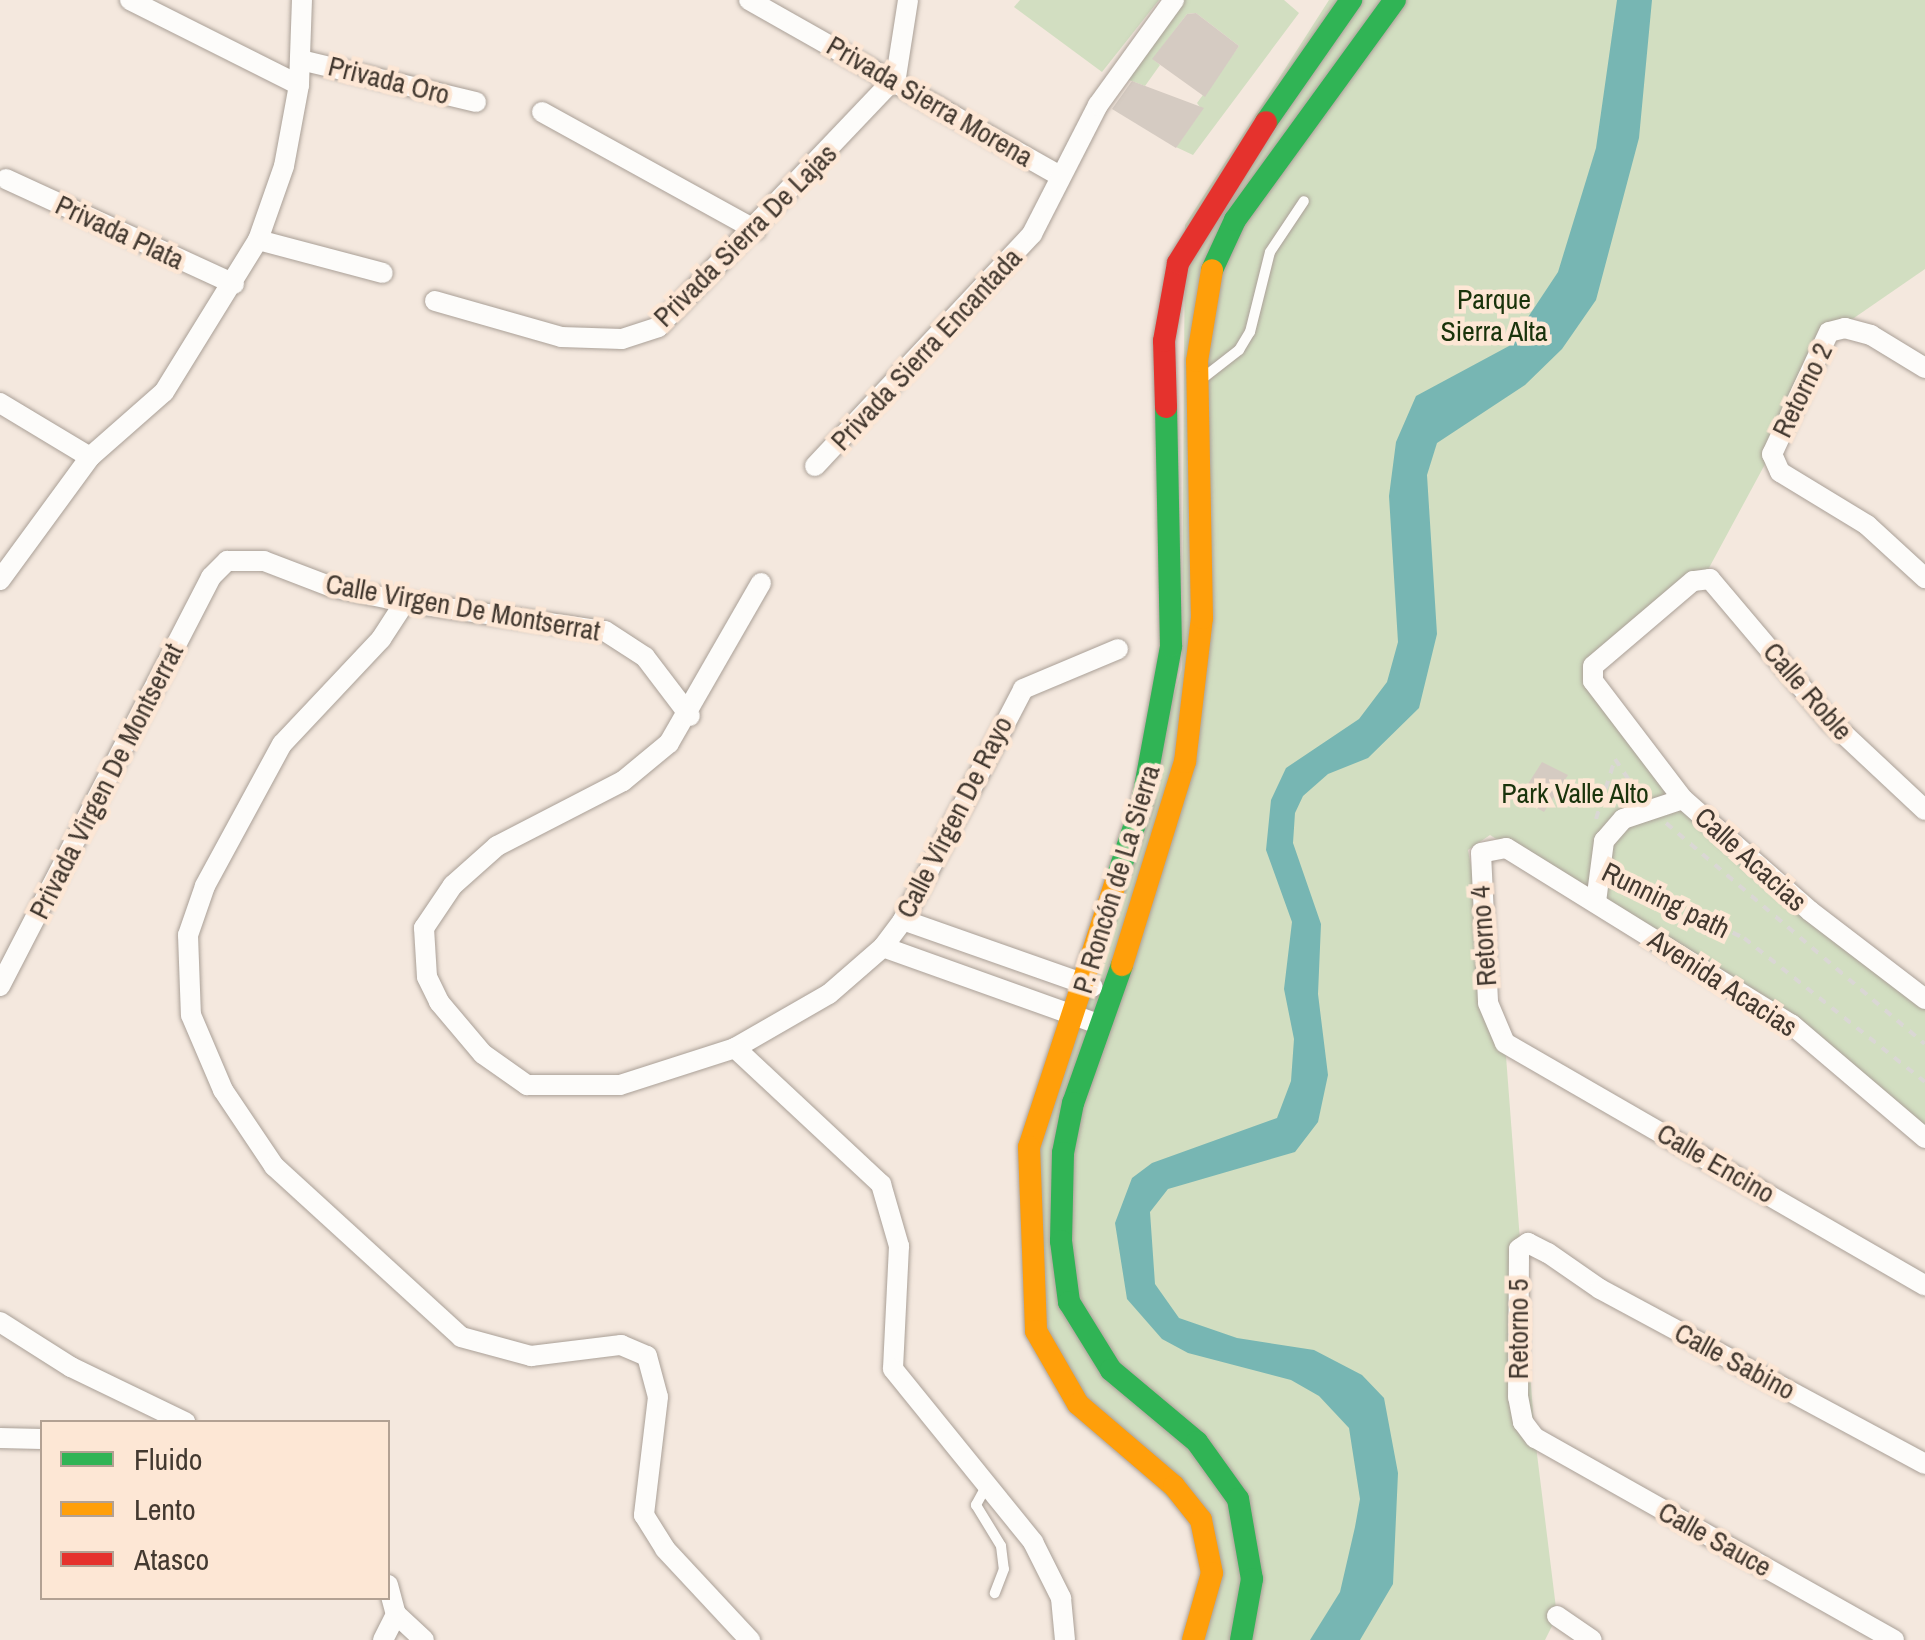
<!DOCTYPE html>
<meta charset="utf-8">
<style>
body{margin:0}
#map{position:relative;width:1925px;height:1640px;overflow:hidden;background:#f4e8de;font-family:"Archivo Narrow",sans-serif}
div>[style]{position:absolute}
.green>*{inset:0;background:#d2dec1}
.water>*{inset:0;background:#77b6b3}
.building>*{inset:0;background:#d5cbc2}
.path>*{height:4px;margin-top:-2px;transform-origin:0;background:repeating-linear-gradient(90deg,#dad7d4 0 8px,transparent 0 16px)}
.roads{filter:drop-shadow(0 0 2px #aaa097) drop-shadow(0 0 2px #aaa097)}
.lane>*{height:10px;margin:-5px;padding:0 5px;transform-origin:5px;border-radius:5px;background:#fdfcfa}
.street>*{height:20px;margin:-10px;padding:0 10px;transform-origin:10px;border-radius:10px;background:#fdfcfa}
.fast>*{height:22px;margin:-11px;padding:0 11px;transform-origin:11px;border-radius:11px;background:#30b455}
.slow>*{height:22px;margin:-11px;padding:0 11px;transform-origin:11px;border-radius:11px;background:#ff9f0a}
.jam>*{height:22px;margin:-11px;padding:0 11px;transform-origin:11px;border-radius:11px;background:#e5322d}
span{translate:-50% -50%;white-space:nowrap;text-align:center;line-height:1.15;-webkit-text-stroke:9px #fde7d5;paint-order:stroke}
.street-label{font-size:28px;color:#433930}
.park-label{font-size:28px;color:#19330b}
.legend{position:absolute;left:40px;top:1420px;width:350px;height:180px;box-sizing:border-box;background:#fde7d5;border:2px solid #b3a193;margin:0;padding:12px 18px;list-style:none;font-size:30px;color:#433930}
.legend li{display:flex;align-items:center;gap:20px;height:50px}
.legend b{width:50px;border:2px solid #b3a193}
</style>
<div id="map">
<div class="green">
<i style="clip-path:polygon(1020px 0,1159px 0,1102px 72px,1014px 7px)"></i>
<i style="clip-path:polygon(1178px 0,1284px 0,1299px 13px,1193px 155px,1176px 147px,1202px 110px,1197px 103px,1239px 46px,1196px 13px,1187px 14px,1153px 59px,1160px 65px,1145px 86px,1121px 77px)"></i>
<i style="clip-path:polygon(1329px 0,1925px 0,1925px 269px,1838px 329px,1703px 579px,1597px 658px,1602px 693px,1683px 799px,1925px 999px,1925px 1134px,1792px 1025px,1490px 835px,1468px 850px,1505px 1043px,1535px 1438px,1557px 1616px,1545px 1640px,1190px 1640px,1208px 1539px,1078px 1404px,1036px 1331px,1029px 1147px,1182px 669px,1185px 225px)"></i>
</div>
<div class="water">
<i style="clip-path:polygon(1617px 0,1652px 0,1639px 138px,1596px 300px,1562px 349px,1525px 385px,1437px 443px,1427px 475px,1437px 634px,1419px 708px,1368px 758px,1328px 774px,1303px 796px,1295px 813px,1293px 843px,1321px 924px,1318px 994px,1328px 1075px,1318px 1122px,1295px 1152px,1168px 1189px,1150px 1212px,1155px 1284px,1179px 1318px,1237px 1338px,1314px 1350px,1362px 1375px,1384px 1398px,1398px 1473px,1393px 1584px,1360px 1640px,1310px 1640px,1340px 1592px,1355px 1527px,1360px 1499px,1349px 1428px,1319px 1396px,1291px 1380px,1188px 1353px,1162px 1339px,1127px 1299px,1115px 1223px,1132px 1178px,1152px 1163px,1277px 1118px,1291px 1081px,1294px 1039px,1284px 989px,1292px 922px,1266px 850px,1271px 800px,1286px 768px,1359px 719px,1387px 682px,1398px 642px,1389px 496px,1396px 442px,1416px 396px,1509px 346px,1558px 272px,1596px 148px)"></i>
</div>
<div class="building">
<i style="clip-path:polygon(1196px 13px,1239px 46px,1205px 97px,1152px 59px,1187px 14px)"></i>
<i style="clip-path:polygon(1132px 81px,1204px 108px,1176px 148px,1112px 109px)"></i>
<i style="clip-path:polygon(1542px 762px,1568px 775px,1544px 812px,1519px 798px)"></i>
</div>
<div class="path">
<i style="left:1596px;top:819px;width:63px;rotate:-72.4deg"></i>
<i style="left:1615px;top:759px;width:43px;rotate:56.3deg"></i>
<i style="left:1666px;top:823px;width:340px;rotate:40.5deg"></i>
<i style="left:1617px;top:878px;width:140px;rotate:25.3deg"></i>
<i style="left:1744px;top:938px;width:231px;rotate:38.5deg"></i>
</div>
<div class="roads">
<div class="lane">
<i style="left:1203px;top:378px;width:46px;rotate:-37.9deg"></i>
<i style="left:1239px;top:350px;width:21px;rotate:-59deg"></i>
<i style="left:1250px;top:332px;width:82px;rotate:-76deg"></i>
<i style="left:1270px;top:252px;width:61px;rotate:-56.3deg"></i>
<i style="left:987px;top:1485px;width:23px;rotate:119deg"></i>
<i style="left:976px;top:1505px;width:48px;rotate:58.6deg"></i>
<i style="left:1001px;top:1546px;width:23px;rotate:83deg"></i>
<i style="left:1004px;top:1569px;width:26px;rotate:111deg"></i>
</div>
<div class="street">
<i style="left:130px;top:0;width:189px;rotate:26.7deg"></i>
<i style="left:749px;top:0;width:354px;rotate:29.5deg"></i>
<i style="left:301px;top:60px;width:180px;rotate:13.5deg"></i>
<i style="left:542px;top:112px;width:244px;rotate:28.9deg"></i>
<i style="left:6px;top:179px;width:251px;rotate:24.7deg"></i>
<i style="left:258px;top:240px;width:129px;rotate:14.8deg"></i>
<i style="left:435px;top:301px;width:131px;rotate:15.9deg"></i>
<i style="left:561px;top:337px;width:61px;rotate:1.9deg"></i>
<i style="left:622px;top:339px;width:38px;rotate:-18deg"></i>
<i style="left:658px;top:327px;width:345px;rotate:-46.4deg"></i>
<i style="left:896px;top:77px;width:78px;rotate:-81.1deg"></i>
<i style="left:1925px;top:368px;width:63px;rotate:-148.6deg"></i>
<i style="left:1871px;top:335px;width:27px;rotate:-165deg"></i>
<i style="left:1845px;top:328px;width:16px;rotate:166deg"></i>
<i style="left:1829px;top:332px;width:135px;rotate:115deg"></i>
<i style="left:1772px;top:454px;width:20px;rotate:66deg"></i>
<i style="left:1780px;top:472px;width:102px;rotate:31.3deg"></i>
<i style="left:1867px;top:525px;width:79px;rotate:42.4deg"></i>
<i style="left:0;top:403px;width:105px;rotate:31deg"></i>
<i style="left:815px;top:466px;width:318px;rotate:-46.9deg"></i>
<i style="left:1032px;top:234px;width:145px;rotate:-62.9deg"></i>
<i style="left:1098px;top:105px;width:130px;rotate:-54.1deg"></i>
<i style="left:0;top:580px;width:152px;rotate:-53.8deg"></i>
<i style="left:90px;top:457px;width:98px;rotate:-41.3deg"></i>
<i style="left:164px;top:392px;width:179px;rotate:-58.3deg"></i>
<i style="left:258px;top:240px;width:78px;rotate:-70.6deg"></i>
<i style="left:284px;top:166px;width:82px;rotate:-79.5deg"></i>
<i style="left:299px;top:85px;width:85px;rotate:-88deg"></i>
<i style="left:761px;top:583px;width:185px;rotate:119.9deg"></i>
<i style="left:669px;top:743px;width:60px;rotate:140.4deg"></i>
<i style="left:623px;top:781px;width:142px;rotate:152.7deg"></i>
<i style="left:497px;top:846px;width:59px;rotate:138.4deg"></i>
<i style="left:453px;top:885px;width:52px;rotate:124deg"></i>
<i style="left:424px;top:928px;width:49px;rotate:86.5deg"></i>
<i style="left:427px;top:977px;width:28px;rotate:64deg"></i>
<i style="left:439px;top:1002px;width:68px;rotate:49.8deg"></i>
<i style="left:483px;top:1054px;width:54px;rotate:35.2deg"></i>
<i style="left:527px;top:1085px;width:93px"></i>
<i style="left:620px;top:1085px;width:121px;rotate:-17.8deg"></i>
<i style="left:735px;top:1048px;width:108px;rotate:-29.9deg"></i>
<i style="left:829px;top:994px;width:72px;rotate:-41deg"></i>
<i style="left:883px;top:947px;width:34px;rotate:-53deg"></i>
<i style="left:903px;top:920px;width:260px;rotate:-62.5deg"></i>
<i style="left:1023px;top:689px;width:103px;rotate:-22.8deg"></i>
<i style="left:405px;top:602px;width:44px;rotate:123deg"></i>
<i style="left:381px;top:639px;width:144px;rotate:133.3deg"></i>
<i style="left:282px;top:744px;width:162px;rotate:118.5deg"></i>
<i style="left:205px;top:886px;width:52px;rotate:109.1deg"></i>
<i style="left:188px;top:935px;width:80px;rotate:87.9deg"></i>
<i style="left:191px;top:1015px;width:82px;rotate:66.9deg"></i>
<i style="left:223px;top:1090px;width:92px;rotate:56.1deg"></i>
<i style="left:274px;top:1166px;width:253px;rotate:42.4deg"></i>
<i style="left:461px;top:1337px;width:73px;rotate:15.2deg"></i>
<i style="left:531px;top:1356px;width:91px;rotate:-7deg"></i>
<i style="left:621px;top:1345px;width:28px;rotate:23deg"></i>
<i style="left:647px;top:1356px;width:42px;rotate:75deg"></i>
<i style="left:658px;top:1397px;width:119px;rotate:96.8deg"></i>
<i style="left:644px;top:1515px;width:40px;rotate:58deg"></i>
<i style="left:665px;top:1549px;width:125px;rotate:47deg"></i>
<i style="left:1925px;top:810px;width:130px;rotate:-136.9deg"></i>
<i style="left:1830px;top:721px;width:186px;rotate:-130.2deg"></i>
<i style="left:1710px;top:579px;width:17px;rotate:173deg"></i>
<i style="left:1693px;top:581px;width:131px;rotate:139.6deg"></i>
<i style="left:1593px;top:666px;width:15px;rotate:90deg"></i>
<i style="left:1593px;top:681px;width:148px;rotate:52.7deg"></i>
<i style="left:1683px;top:799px;width:169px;rotate:41.4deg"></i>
<i style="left:1810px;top:911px;width:145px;rotate:37.4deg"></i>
<i style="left:1596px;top:902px;width:62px;rotate:-82.5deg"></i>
<i style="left:1604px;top:841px;width:29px;rotate:-49deg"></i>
<i style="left:1623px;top:819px;width:63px;rotate:-18.4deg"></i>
<i style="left:903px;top:920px;width:201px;rotate:19.4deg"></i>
<i style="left:883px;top:947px;width:232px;rotate:19.7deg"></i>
<i style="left:0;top:986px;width:460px;rotate:-62.7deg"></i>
<i style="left:211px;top:577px;width:23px;rotate:-45deg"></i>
<i style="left:227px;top:561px;width:37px"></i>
<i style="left:264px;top:561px;width:73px;rotate:20.9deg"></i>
<i style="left:332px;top:587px;width:75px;rotate:11.6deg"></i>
<i style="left:405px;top:602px;width:202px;rotate:8.3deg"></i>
<i style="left:605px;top:631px;width:48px;rotate:33deg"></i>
<i style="left:645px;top:657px;width:74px;rotate:52.7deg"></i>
<i style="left:735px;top:1048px;width:200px;rotate:43deg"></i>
<i style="left:881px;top:1184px;width:65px;rotate:73.8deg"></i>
<i style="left:899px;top:1246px;width:123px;rotate:92.8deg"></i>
<i style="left:893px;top:1369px;width:223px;rotate:51deg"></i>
<i style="left:1033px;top:1542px;width:63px;rotate:63.4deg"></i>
<i style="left:1061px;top:1598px;width:42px;rotate:84.6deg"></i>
<i style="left:1925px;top:1138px;width:175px;rotate:-139.6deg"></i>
<i style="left:1792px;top:1025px;width:336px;rotate:-148.2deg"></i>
<i style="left:1506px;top:848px;width:25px;rotate:169deg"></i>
<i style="left:1481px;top:853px;width:150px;rotate:87.3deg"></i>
<i style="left:1488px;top:1003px;width:43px;rotate:67deg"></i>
<i style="left:1505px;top:1043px;width:485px;rotate:30deg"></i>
<i style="left:0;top:1322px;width:84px;rotate:32.4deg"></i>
<i style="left:71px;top:1367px;width:127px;rotate:25.8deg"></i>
<i style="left:0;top:1438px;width:42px;rotate:1.4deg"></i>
<i style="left:388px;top:1585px;width:30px;rotate:75deg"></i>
<i style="left:396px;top:1614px;width:38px;rotate:43deg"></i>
<i style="left:1557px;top:1616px;width:42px;rotate:34.4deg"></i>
<i style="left:383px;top:1640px;width:29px;rotate:-63deg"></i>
<i style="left:1894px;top:1640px;width:412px;rotate:-150.6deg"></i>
<i style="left:1535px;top:1438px;width:20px;rotate:-127deg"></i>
<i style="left:1523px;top:1422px;width:25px;rotate:-101deg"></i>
<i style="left:1518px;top:1397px;width:148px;rotate:-89.6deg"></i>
<i style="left:1519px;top:1249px;width:11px;rotate:-34deg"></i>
<i style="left:1528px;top:1243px;width:22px;rotate:27deg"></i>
<i style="left:1548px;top:1253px;width:63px;rotate:34.7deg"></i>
<i style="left:1600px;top:1289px;width:369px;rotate:28.3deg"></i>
</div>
<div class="fast">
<i style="left:1266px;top:122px;width:149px;rotate:-55.1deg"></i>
<i style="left:1212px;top:270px;width:55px;rotate:-65.3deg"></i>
<i style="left:1235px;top:220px;width:272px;rotate:-54deg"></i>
<i style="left:1117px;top:878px;width:79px;rotate:-71.6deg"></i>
<i style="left:1142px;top:803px;width:160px;rotate:-79.5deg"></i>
<i style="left:1171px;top:646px;width:239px;rotate:-91.2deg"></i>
<i style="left:1122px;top:965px;width:146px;rotate:109.5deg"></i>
<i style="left:1073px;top:1103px;width:51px;rotate:101.3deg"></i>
<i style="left:1063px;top:1153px;width:88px;rotate:91.3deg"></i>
<i style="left:1061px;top:1241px;width:62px;rotate:82.5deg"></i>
<i style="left:1069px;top:1302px;width:80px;rotate:58.3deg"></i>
<i style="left:1111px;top:1370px;width:112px;rotate:39.9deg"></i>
<i style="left:1197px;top:1442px;width:70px;rotate:54.3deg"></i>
<i style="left:1238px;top:1499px;width:81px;rotate:80.1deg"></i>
<i style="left:1252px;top:1579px;width:62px;rotate:100.2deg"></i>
</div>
<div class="slow">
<i style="left:1117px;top:878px;width:283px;rotate:108.1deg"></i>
<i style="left:1029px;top:1147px;width:184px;rotate:87.8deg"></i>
<i style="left:1036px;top:1331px;width:84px;rotate:60.1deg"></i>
<i style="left:1078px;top:1404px;width:126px;rotate:40.5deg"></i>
<i style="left:1174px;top:1486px;width:43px;rotate:51.5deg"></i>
<i style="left:1201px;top:1520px;width:54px;rotate:78.3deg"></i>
<i style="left:1212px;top:1573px;width:70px;rotate:105.8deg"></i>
<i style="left:1122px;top:965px;width:213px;rotate:-72.8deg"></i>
<i style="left:1185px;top:762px;width:145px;rotate:-83.3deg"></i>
<i style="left:1202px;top:618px;width:257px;rotate:-91.1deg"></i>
<i style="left:1197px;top:361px;width:92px;rotate:-80.6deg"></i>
</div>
<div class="jam">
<i style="left:1166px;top:407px;width:66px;rotate:-91.7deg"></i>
<i style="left:1164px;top:341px;width:79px;rotate:-79.8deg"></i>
<i style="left:1178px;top:263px;width:166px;rotate:-58deg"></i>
</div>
</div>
<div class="street-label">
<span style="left:389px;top:80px;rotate:14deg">Privada Oro</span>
<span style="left:930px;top:101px;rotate:30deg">Privada Sierra Morena</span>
<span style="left:120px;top:232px;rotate:25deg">Privada Plata</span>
<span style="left:745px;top:235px;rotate:-45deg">Privada Sierra De Lajas</span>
<span style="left:926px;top:349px;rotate:-47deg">Privada Sierra Encantada</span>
<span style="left:1802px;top:390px;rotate:-64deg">Retorno 2</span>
<span style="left:463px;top:607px;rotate:10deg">Calle Virgen De Montserrat</span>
<span style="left:1808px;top:691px;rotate:49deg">Calle Roble</span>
<span style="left:106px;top:781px;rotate:-63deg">Privada Virgen De Montserrat</span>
<span style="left:954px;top:817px;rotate:-63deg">Calle Virgen De Rayo</span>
<span style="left:1751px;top:859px;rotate:42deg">Calle Acacias</span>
<span style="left:1116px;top:879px;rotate:-73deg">P. Roncón de La Sierra</span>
<span style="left:1666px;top:900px;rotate:26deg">Running path</span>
<span style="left:1483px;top:936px;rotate:-94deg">Retorno 4</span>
<span style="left:1723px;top:983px;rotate:33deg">Avenida Acacias</span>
<span style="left:1716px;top:1163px;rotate:30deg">Calle Encino</span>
<span style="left:1518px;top:1329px;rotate:-90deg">Retorno 5</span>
<span style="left:1735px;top:1361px;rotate:28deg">Calle Sabino</span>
<span style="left:1715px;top:1539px;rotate:29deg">Calle Sauce</span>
</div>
<div class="park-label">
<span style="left:1494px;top:315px">Parque<br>Sierra Alta</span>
<span style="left:1575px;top:793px">Park Valle Alto</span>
</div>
<ul class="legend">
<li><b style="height:12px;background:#30b455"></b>Fluido</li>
<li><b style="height:12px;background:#ff9f0a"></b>Lento</li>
<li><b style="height:12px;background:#e5322d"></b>Atasco</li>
</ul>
</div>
